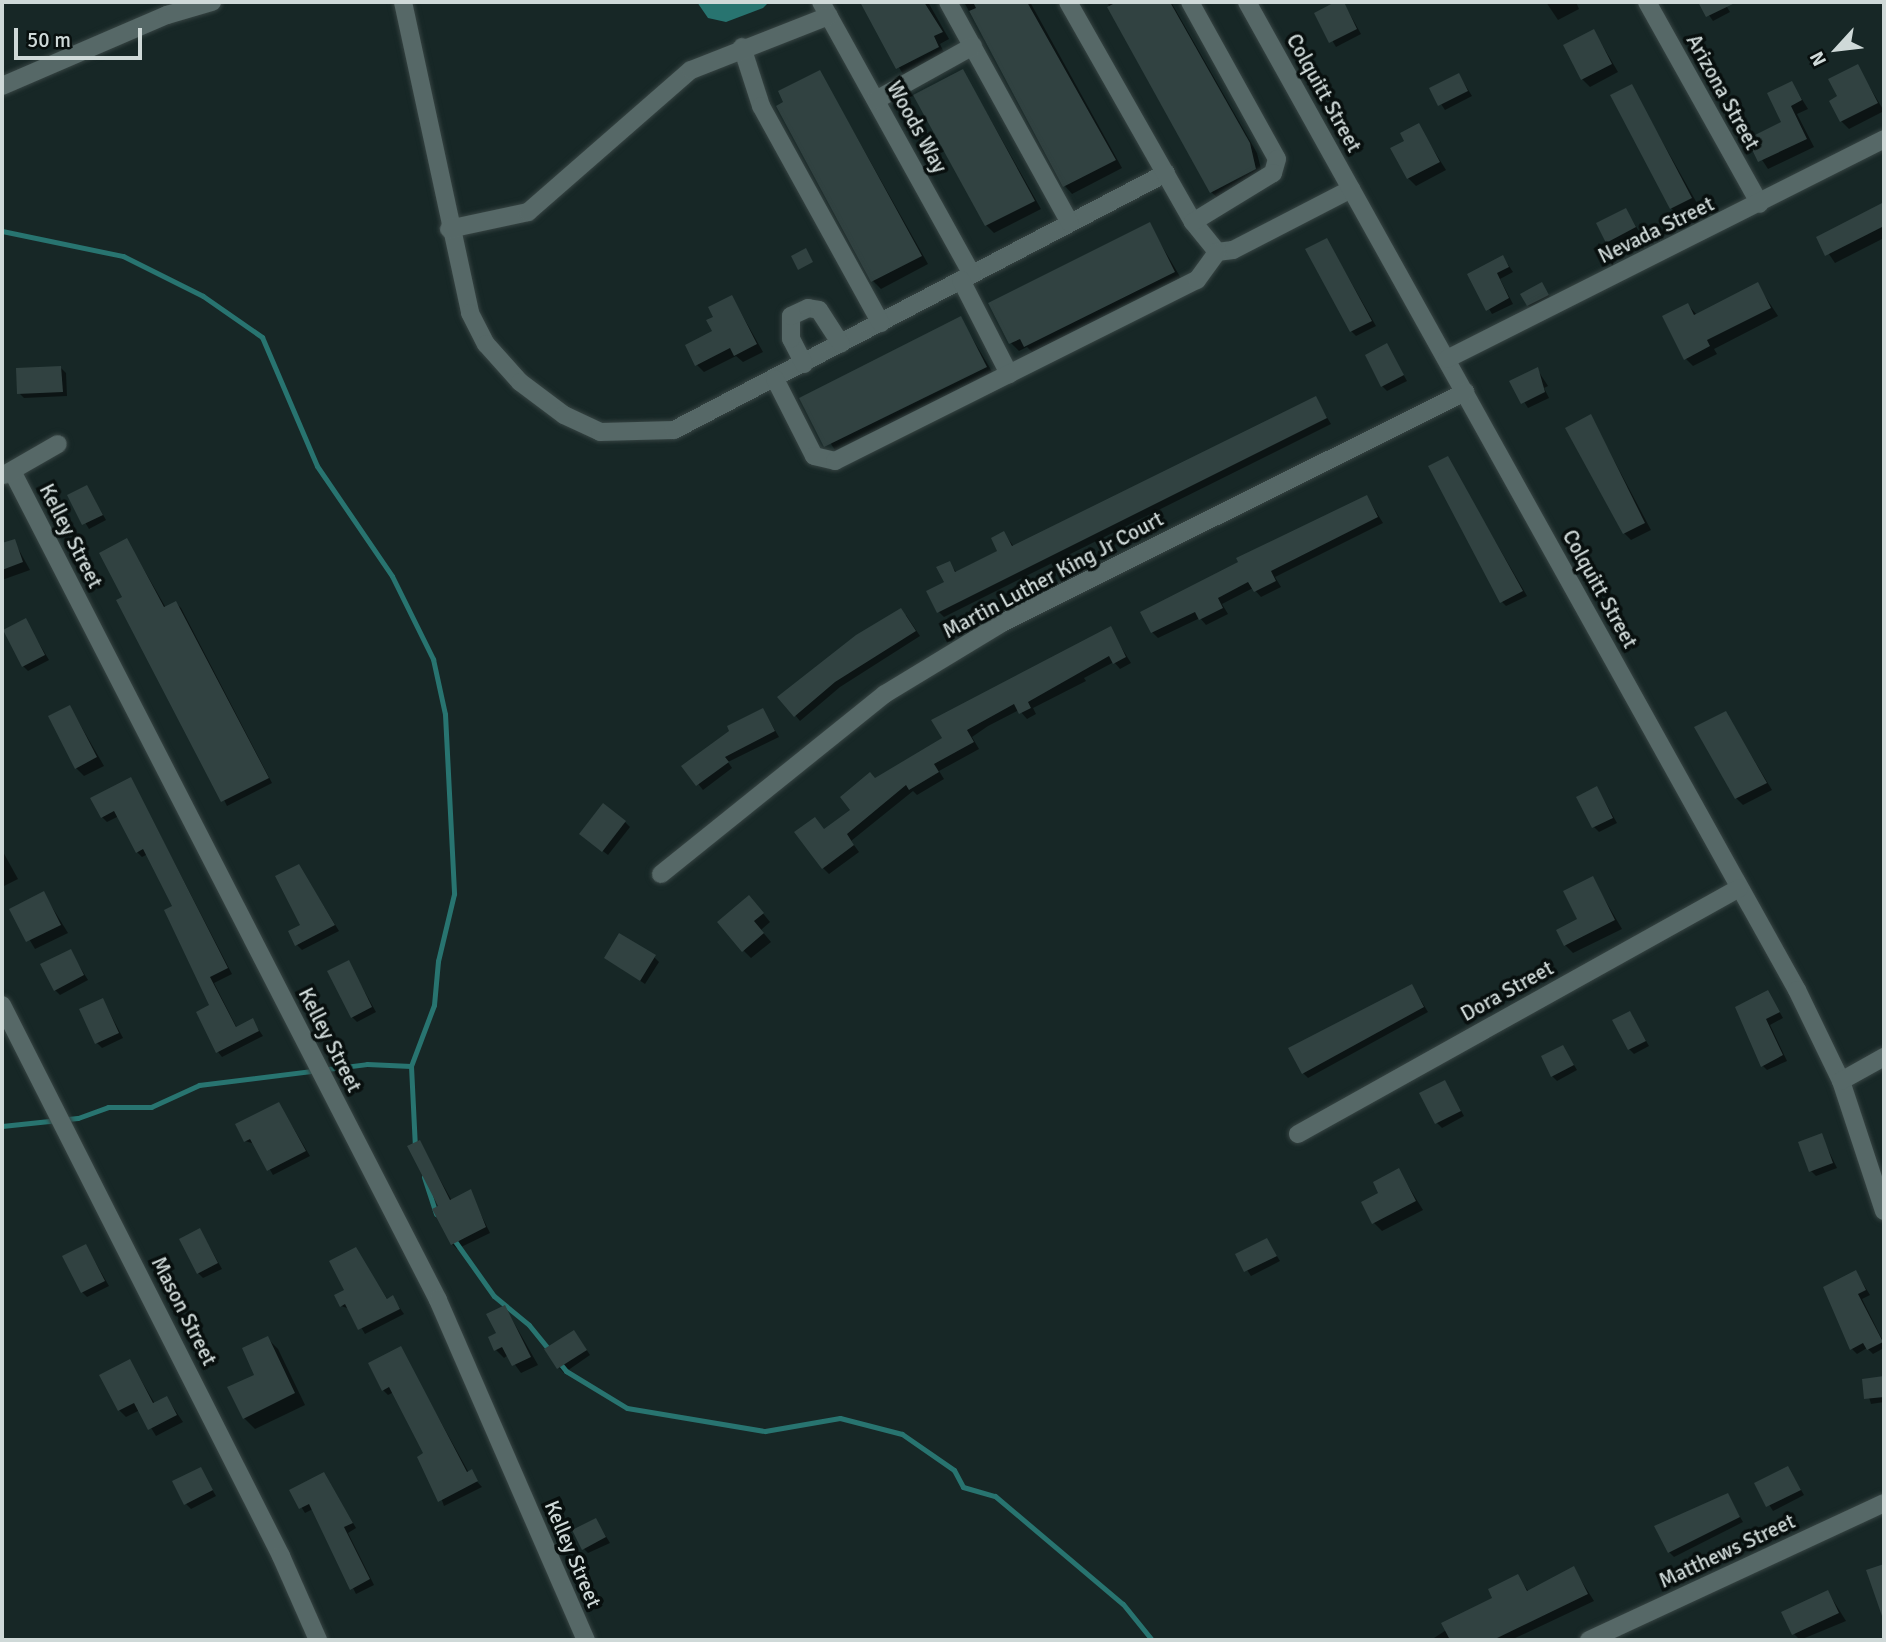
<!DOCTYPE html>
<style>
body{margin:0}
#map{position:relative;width:1886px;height:1642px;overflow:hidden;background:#172726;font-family:Signika,sans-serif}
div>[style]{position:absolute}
.water>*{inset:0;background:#287470}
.shadow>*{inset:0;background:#0007}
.stream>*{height:5px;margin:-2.5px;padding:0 2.5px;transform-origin:2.5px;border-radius:2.5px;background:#287470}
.building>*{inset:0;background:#314241}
.roads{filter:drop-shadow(0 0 2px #374443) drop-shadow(0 0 2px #374443)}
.minor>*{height:18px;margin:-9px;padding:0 9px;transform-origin:9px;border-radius:9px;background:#566867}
span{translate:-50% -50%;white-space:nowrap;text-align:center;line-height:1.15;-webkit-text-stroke:7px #080f0e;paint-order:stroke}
.street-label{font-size:21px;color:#cfd9d8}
.frame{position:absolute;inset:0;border:4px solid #cfd9d8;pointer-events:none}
.north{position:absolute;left:1802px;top:14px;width:70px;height:70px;-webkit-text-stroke:5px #080f0e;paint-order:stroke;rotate:243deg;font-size:19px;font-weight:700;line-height:28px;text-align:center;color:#cfd9d8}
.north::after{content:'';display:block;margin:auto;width:24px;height:32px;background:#cfd9d8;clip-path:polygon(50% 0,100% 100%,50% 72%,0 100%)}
.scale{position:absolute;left:14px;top:28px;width:128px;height:32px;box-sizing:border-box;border:4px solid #cfd9d8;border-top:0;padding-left:9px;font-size:21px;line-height:24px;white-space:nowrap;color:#cfd9d8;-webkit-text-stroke:5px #080f0e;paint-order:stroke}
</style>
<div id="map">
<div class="water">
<i style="clip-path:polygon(697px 2px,769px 2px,763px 8px,726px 22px,708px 18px)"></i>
</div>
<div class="shadow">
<i style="clip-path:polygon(861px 2px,928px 2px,949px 39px,940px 44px,945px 55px,904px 76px)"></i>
<i style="clip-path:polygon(964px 2px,1030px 2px,1122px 168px,1072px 194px,1065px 186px)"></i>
<i style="clip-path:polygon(1107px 2px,1171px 2px,1257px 153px,1263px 177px,1219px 199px,1211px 192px)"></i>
<i style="clip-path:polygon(1343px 2px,1361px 34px,1336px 47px,1316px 13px)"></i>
<i style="clip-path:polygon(1546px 2px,1576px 2px,1579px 9px,1558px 20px)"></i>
<i style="clip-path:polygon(1700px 2px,1724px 2px,1730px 12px,1713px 21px)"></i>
<i style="clip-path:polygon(1594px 31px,1618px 72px,1590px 87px,1582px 79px)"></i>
<i style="clip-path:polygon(1857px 66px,1884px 111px,1849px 129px,1841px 121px,1840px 97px)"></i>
<i style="clip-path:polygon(963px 71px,1041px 209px,994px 233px,986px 225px)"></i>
<i style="clip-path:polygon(820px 72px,928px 264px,881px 289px,873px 281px)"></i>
<i style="clip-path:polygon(1459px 75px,1472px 96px,1445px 110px,1431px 89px)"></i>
<i style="clip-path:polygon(1792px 83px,1808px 109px,1797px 114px,1814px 147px,1768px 169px,1749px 140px,1783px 123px)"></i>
<i style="clip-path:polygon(1631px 86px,1698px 205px,1678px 215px,1671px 208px)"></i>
<i style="clip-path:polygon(1418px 125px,1446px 170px,1416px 186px,1408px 178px)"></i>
<i style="clip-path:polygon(1884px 204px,1884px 238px,1835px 263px,1818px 238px)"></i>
<i style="clip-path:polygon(1626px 210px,1640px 233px,1612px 247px,1607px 242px)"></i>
<i style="clip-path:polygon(1149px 224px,1182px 280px,1033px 353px,1027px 347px,1019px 351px,1011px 343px,990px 304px)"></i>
<i style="clip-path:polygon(1327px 240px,1376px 326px,1356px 336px,1351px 331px)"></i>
<i style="clip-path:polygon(1503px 257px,1513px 272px,1500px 279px,1513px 304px,1492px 314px,1469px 274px)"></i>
<i style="clip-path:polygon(1757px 284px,1778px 316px,1714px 349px,1717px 354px,1693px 366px,1685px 358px,1688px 305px,1697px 315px)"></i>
<i style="clip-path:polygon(1542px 285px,1552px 300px,1533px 310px,1528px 305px)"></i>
<i style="clip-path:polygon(732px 297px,763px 352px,743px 362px,736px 356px,704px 372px,697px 365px,714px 332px,716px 317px)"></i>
<i style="clip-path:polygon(961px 319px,994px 375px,838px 455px,802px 398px)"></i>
<i style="clip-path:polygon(1387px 346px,1407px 381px,1387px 391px,1382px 386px)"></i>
<i style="clip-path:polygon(61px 368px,66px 373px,67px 396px,24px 398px,19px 393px)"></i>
<i style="clip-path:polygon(1537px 369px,1548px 386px,1544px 388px,1549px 398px,1528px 408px,1512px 382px)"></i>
<i style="clip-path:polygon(1315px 398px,1331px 424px,944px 617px,939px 612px,949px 563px,957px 573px,1000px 552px,1004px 533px,1014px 547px)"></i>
<i style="clip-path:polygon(1591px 417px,1651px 530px,1631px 540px,1624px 533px)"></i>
<i style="clip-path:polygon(1447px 458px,1527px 596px,1506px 606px,1501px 601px)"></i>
<i style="clip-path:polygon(87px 487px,106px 520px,89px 529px,69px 496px)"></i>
<i style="clip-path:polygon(1367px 497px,1383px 523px,1275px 577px,1281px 587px,1261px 597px,1253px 588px,1222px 604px,1228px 614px,1206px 625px,1200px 618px,1158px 638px,1152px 632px)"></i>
<i style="clip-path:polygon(127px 540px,166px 608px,176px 603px,181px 608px,272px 783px,227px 806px,125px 598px)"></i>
<i style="clip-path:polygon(14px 541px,30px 570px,2px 580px,2px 545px)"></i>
<i style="clip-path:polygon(906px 615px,920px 636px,840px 687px,800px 721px,780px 697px)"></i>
<i style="clip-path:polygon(25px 620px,49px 660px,28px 671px,23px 666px)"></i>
<i style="clip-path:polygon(1110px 629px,1131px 663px,1120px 669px,1114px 662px,1084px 678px,1086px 681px,1033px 708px,1036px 714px,1027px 719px,1019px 710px,988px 726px,972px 737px,979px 749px,939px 771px,944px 779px,917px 795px,913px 791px,851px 841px,859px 852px,829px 874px,823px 868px,825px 830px,853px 810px,875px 779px,945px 739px)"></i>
<i style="clip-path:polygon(70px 707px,104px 766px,84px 776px,76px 768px)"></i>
<i style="clip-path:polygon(763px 710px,779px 737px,728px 762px,732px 768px,703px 790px,684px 766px)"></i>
<i style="clip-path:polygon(1726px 713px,1772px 790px,1743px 805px,1736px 798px)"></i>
<i style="clip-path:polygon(131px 779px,232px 974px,214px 983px,237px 1028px,252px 1020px,263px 1036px,222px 1057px,218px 1052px,211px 1006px,174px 907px,148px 854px,142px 857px,137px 852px,119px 816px,107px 822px,102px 817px)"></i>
<i style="clip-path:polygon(1597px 788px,1617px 823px,1599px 832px,1594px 827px)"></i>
<i style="clip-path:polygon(625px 822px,630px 827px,608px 855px,587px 839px)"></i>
<i style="clip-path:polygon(2px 850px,18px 879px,2px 887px)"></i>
<i style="clip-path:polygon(299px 866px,339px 931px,302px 950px,297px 945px,303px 926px)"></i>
<i style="clip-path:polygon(1592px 878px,1622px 929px,1573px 953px,1565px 945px,1580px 920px)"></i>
<i style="clip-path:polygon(44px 894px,68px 933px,35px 949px,12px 910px)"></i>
<i style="clip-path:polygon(757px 906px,770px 922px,761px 930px,771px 942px,751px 958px,744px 951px)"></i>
<i style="clip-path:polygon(70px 951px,88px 980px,60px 995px,55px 990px)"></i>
<i style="clip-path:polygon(654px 957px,659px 962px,645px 984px,606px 958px)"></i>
<i style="clip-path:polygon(348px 962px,376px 1012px,357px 1022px,352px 1017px)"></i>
<i style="clip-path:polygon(1412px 986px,1428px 1012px,1308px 1078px,1303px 1073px)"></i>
<i style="clip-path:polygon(1768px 992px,1783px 1018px,1770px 1025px,1787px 1061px,1767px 1070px,1762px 1065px)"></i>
<i style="clip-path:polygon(103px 1000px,123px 1038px,102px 1048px,97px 1043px)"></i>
<i style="clip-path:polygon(1630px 1013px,1649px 1046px,1634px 1054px,1629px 1049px)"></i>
<i style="clip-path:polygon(1563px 1047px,1577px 1070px,1557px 1081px,1552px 1076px)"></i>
<i style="clip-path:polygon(1445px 1082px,1464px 1116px,1442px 1128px,1437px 1123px)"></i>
<i style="clip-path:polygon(279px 1104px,310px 1156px,273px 1175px,255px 1144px,245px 1141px)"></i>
<i style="clip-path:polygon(1821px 1135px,1837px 1168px,1816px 1176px,1811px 1171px)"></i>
<i style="clip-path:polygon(419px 1142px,452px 1201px,470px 1192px,490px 1233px,457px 1249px,452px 1244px,435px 1210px,440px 1207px)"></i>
<i style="clip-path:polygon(1399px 1171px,1423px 1210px,1382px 1231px,1374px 1223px,1380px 1194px)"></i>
<i style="clip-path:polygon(200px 1230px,222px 1269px,203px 1278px,198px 1273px)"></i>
<i style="clip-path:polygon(1267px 1240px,1280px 1261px,1251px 1276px,1237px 1255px)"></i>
<i style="clip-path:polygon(86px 1246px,109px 1286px,87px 1297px,82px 1292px)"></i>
<i style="clip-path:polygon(355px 1249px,388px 1300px,393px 1298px,404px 1314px,365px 1334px,350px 1309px,341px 1306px)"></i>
<i style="clip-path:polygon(1856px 1272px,1870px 1295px,1862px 1299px,1884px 1343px,1884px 1348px,1873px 1354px,1867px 1348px,1857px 1354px,1852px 1349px)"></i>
<i style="clip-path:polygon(505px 1307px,538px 1365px,521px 1373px,508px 1355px,504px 1358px,496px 1350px)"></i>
<i style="clip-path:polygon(578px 1337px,590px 1355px,564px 1373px,559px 1368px)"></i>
<i style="clip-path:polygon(267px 1338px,278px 1349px,305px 1405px,255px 1429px,244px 1418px)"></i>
<i style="clip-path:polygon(400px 1348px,469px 1473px,482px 1487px,444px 1506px,425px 1454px,394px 1392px,388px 1395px,383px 1390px)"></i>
<i style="clip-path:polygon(130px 1361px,155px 1404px,167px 1398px,183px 1422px,156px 1436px,140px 1410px,126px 1417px,119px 1410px)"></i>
<i style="clip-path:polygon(1884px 1378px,1884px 1402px,1871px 1404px,1864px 1380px)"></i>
<i style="clip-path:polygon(1788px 1468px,1804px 1495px,1773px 1511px,1756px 1484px)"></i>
<i style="clip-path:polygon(200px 1469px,216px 1496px,191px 1509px,186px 1504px)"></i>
<i style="clip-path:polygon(324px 1474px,356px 1528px,348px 1533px,374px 1585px,356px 1594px,313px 1509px,305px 1513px,291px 1491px)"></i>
<i style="clip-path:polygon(1727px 1495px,1743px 1522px,1674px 1557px,1669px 1552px)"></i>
<i style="clip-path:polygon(596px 1520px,610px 1543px,588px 1553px,583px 1548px)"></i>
<i style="clip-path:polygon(1574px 1569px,1594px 1601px,1511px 1640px,1431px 1640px,1495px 1598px,1517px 1576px,1529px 1592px)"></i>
<i style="clip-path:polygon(1828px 1592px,1846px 1621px,1800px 1640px,1794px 1634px)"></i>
</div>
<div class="stream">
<i style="left:2px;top:231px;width:124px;rotate:11.7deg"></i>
<i style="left:123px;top:256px;width:89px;rotate:26.6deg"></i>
<i style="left:203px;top:296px;width:72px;rotate:34.8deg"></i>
<i style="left:262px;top:337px;width:140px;rotate:66.9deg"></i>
<i style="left:317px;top:466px;width:133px;rotate:55.7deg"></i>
<i style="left:392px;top:576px;width:93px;rotate:63.7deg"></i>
<i style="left:433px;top:659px;width:56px;rotate:77.7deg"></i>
<i style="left:445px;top:714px;width:180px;rotate:87.1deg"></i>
<i style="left:454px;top:894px;width:69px;rotate:103.4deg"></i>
<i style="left:438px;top:961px;width:44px;rotate:95.2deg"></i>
<i style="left:434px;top:1005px;width:65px;rotate:110.7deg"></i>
<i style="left:411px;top:1066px;width:82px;rotate:87.2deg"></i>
<i style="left:2px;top:1126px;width:76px;rotate:-6deg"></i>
<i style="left:78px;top:1118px;width:32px;rotate:-20deg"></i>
<i style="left:108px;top:1107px;width:43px"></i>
<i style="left:151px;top:1107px;width:53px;rotate:-24.6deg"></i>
<i style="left:199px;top:1085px;width:169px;rotate:-7.1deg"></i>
<i style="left:367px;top:1064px;width:44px;rotate:2.6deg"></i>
<i style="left:424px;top:1177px;width:39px;rotate:72deg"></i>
<i style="left:452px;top:1237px;width:72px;rotate:54.6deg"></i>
<i style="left:494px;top:1296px;width:45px;rotate:39.6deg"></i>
<i style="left:529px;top:1325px;width:33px;rotate:51deg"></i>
<i style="left:558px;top:1361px;width:13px;rotate:51deg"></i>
<i style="left:566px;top:1371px;width:71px;rotate:31.2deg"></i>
<i style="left:627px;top:1408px;width:140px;rotate:9.5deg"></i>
<i style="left:765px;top:1431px;width:76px;rotate:-9.8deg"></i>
<i style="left:840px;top:1418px;width:64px;rotate:14.5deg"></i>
<i style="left:902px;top:1434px;width:63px;rotate:34.7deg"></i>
<i style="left:954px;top:1470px;width:19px;rotate:62deg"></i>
<i style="left:963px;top:1487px;width:33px;rotate:16deg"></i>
<i style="left:995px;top:1496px;width:167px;rotate:40.2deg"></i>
<i style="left:1123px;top:1604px;width:46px;rotate:51.1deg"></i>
</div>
<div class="building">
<i style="clip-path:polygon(860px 2px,924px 2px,943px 32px,934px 36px,939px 47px,896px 69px)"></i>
<i style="clip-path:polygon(973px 2px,1027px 2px,1116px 160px,1063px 187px,969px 11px,976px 8px)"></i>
<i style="clip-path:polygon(1117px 2px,1170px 2px,1250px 143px,1256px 169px,1210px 193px,1107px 7px)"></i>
<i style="clip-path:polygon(1335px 2px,1344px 2px,1357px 29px,1329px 43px,1314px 13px)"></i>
<i style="clip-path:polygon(1698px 2px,1737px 2px,1706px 17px)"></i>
<i style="clip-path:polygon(1594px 29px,1612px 64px,1581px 80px,1563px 45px)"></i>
<i style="clip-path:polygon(1858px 64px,1878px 103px,1840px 122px,1829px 101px,1837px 96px,1828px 79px)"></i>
<i style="clip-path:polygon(963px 69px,1035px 201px,985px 226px,913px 95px)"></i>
<i style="clip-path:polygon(820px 70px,922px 256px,871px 282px,776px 106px,783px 102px,778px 91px)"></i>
<i style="clip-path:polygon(1459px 73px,1468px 91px,1438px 106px,1429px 88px)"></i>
<i style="clip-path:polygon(1792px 81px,1802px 100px,1791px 106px,1807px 139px,1758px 162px,1747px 139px,1781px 122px,1767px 93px)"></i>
<i style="clip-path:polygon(1632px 84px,1692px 198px,1670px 209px,1610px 95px)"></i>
<i style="clip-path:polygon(1419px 123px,1440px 162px,1407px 179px,1390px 148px,1404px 141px,1400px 133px)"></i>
<i style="clip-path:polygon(1884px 202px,1884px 226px,1825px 256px,1816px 237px)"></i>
<i style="clip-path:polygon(1626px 208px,1636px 227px,1606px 243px,1596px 223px)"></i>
<i style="clip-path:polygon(1150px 222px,1175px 272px,1024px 347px,1020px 339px,1009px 344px,988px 303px)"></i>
<i style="clip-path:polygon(1327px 238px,1372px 321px,1350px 332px,1305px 249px)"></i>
<i style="clip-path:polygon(806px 248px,813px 262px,798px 270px,791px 256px)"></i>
<i style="clip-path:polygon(1503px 255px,1509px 267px,1497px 273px,1509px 298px,1486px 311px,1467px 274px)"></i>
<i style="clip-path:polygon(1542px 282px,1549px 295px,1527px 306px,1520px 294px)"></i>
<i style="clip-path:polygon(1758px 282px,1771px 308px,1707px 340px,1710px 346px,1684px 360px,1662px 316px,1688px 303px,1694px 315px)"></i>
<i style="clip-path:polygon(732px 295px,757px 344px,734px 356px,730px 348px,695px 366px,685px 345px,712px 331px,706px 320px,713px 317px,708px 307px)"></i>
<i style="clip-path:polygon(961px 316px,987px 367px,824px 447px,799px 398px)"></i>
<i style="clip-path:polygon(1387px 343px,1404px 375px,1381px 387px,1365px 355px)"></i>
<i style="clip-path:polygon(61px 366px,63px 392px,17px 394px,16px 368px)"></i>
<i style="clip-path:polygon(1538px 367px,1545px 392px,1521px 404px,1509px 381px)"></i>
<i style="clip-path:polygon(1316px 396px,1327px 418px,937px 613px,926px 591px,944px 582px,936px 567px,950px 561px,955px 572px,997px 551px,991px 538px,1004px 531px,1012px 546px)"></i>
<i style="clip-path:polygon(1591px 414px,1645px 523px,1623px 534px,1565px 428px)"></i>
<i style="clip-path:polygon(1448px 456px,1523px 591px,1500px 603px,1428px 466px)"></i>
<i style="clip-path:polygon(87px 485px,103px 515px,82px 525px,67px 495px)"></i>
<i style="clip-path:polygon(1367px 495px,1378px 517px,1271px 571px,1276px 581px,1254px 592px,1248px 582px,1218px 598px,1223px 608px,1199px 620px,1195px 612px,1151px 633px,1140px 612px,1238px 562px,1236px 558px)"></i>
<i style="clip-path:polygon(127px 538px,164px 607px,176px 601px,269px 778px,221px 802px,116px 600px,122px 597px,99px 553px)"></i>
<i style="clip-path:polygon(15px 539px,23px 562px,2px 570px,2px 543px)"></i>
<i style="clip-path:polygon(901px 608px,916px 631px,835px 682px,794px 717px,777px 697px,856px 635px)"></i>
<i style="clip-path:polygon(26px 618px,45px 655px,22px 667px,3px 630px)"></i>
<i style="clip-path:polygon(1111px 626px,1126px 657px,1113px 664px,1109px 656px,1028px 702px,1031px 708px,1019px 714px,1014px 704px,967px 730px,974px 742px,934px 764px,939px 772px,909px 790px,906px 785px,847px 834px,854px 845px,822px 869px,794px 832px,815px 817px,824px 829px,850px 810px,840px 797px,870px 772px,875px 778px,942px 738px,931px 720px)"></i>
<i style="clip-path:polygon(70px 705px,97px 757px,75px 769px,48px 716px)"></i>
<i style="clip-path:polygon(763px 708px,775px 731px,725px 757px,729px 762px,696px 786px,681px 766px,729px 731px,727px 726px)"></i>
<i style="clip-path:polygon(1726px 711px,1767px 783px,1735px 799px,1694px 727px)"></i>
<i style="clip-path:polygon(131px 777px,228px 968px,210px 977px,236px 1027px,253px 1018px,259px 1031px,216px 1053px,196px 1012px,209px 1005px,164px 910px,172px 906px,143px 849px,136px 853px,114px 811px,101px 818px,90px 798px)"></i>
<i style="clip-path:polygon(1597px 786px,1613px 818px,1592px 828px,1576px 797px)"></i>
<i style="clip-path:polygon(603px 803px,626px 821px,602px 852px,579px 834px)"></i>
<i style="clip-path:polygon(299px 864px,335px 925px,295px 946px,288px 931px,300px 925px,275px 876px)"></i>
<i style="clip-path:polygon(1593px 876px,1615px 920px,1564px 946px,1556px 930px,1577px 919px,1563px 891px)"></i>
<i style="clip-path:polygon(44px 891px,61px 925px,26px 942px,9px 909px)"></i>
<i style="clip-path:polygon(749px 895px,764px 913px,754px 921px,764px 933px,742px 952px,717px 922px)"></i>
<i style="clip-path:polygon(619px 933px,656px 955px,640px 981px,604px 958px)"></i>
<i style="clip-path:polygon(71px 949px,84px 975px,54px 991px,40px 964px)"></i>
<i style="clip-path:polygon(349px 960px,372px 1007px,351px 1018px,327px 971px)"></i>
<i style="clip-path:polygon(1412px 984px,1424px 1007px,1302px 1074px,1288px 1048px)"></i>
<i style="clip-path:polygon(1768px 990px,1780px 1012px,1766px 1019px,1783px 1055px,1761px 1067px,1735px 1007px)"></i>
<i style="clip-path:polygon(103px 998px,119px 1033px,95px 1044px,79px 1009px)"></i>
<i style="clip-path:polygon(1630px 1011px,1646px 1041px,1628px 1050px,1612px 1020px)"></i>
<i style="clip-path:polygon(1563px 1045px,1574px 1065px,1551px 1077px,1541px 1056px)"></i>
<i style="clip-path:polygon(1445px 1080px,1461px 1111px,1435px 1124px,1419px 1093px)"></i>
<i style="clip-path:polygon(279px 1102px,306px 1151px,267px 1171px,250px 1139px,244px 1142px,235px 1124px)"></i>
<i style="clip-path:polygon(1822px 1133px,1833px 1163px,1809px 1172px,1798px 1142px)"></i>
<i style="clip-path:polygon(420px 1140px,450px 1200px,471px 1189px,486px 1227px,451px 1245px,432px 1209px,438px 1206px,407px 1146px)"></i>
<i style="clip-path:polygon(1399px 1168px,1416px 1201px,1372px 1224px,1361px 1202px,1378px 1193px,1373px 1182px)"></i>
<i style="clip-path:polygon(200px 1228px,218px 1263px,197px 1274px,179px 1239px)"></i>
<i style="clip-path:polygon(1267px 1238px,1277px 1256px,1244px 1272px,1235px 1254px)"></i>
<i style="clip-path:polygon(86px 1244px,105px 1281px,81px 1293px,62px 1256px)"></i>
<i style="clip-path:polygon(356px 1247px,387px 1299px,393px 1295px,400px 1309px,358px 1330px,345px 1304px,340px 1307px,334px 1295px,344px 1290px,329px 1261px)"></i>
<i style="clip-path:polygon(1856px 1270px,1866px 1290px,1858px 1294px,1883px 1342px,1867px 1350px,1863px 1343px,1850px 1350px,1823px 1287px)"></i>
<i style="clip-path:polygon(505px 1305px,531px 1357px,512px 1366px,502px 1347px,494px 1351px,488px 1337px,496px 1333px,486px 1314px)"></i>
<i style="clip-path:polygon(574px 1330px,587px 1350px,557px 1369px,544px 1349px)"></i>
<i style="clip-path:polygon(268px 1336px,295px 1393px,243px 1419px,227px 1387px,254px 1375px,242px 1348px)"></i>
<i style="clip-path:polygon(401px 1346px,467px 1472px,472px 1469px,478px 1481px,438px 1502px,417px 1457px,423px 1453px,389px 1387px,382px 1391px,368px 1363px)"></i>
<i style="clip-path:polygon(130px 1359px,153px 1403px,167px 1396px,177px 1415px,148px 1430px,134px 1403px,118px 1411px,99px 1375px)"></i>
<i style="clip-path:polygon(1884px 1376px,1884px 1397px,1864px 1399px,1862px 1379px)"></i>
<i style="clip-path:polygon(1788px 1466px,1801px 1490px,1766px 1507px,1754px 1483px)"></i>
<i style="clip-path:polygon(201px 1467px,213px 1490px,184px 1505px,172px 1481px)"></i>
<i style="clip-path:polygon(324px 1472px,353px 1523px,344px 1527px,370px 1579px,350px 1590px,309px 1504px,299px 1509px,289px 1490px)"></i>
<i style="clip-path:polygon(1728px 1493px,1740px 1517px,1668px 1553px,1654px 1526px)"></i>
<i style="clip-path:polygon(596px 1518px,606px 1537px,582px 1550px,572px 1530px)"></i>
<i style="clip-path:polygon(1884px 1564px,1884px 1616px,1882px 1616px,1866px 1570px)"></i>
<i style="clip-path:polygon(1574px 1566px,1588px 1594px,1493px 1640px,1450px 1640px,1441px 1623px,1492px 1598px,1488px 1589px,1518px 1574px,1527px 1591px)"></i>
<i style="clip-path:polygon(1828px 1590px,1839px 1613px,1792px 1635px,1781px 1612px)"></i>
</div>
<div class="roads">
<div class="minor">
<i style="left:403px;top:2px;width:318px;rotate:77.8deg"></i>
<i style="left:470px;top:313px;width:35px;rotate:63deg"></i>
<i style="left:486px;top:344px;width:51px;rotate:48.2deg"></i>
<i style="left:520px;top:382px;width:55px;rotate:36.9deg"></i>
<i style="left:564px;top:415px;width:40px;rotate:25deg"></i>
<i style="left:600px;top:432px;width:74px;rotate:-1.5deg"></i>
<i style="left:674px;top:430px;width:555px;rotate:-27.58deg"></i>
<i style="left:821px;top:2px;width:311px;rotate:61deg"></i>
<i style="left:948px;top:2px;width:252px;rotate:61.1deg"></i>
<i style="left:1068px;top:2px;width:253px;rotate:60.4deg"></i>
<i style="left:1193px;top:222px;width:38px;rotate:51deg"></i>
<i style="left:1217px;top:252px;width:16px;rotate:-7deg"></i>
<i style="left:1233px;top:250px;width:133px;rotate:-27.3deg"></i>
<i style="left:1190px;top:2px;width:179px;rotate:61deg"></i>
<i style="left:1277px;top:159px;width:15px;rotate:106deg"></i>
<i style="left:1273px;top:173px;width:94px;rotate:148.5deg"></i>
<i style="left:1247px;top:2px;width:1131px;rotate:60.9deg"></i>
<i style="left:1797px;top:990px;width:101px;rotate:64.2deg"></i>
<i style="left:1841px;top:1081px;width:137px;rotate:71.7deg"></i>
<i style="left:1647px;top:2px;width:231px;rotate:60.8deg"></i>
<i style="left:742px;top:47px;width:62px;rotate:72.1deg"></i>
<i style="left:761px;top:106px;width:248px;rotate:61.1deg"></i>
<i style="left:2px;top:86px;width:180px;rotate:-23.3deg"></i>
<i style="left:167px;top:15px;width:47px;rotate:-16.1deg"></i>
<i style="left:876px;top:100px;width:111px;rotate:-29.1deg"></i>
<i style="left:449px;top:229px;width:81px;rotate:-12.1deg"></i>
<i style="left:528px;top:212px;width:216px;rotate:-41.1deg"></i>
<i style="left:691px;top:70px;width:148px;rotate:-21.4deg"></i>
<i style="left:961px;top:280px;width:106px;rotate:62.9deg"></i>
<i style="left:1447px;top:359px;width:489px;rotate:-26.7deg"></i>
<i style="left:804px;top:364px;width:28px;rotate:-117deg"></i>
<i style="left:791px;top:339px;width:23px;rotate:-90deg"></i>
<i style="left:791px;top:316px;width:19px;rotate:-25deg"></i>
<i style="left:808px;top:308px;width:11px;rotate:10deg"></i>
<i style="left:819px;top:310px;width:40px;rotate:57.1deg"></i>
<i style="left:775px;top:379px;width:86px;rotate:63.1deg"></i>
<i style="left:814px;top:456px;width:22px;rotate:13deg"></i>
<i style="left:835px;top:461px;width:405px;rotate:-26.6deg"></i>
<i style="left:1197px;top:280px;width:34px;rotate:-54deg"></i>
<i style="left:12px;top:471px;width:932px;rotate:62.8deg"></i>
<i style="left:438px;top:1300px;width:371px;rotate:66.5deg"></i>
<i style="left:4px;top:475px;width:62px;rotate:-29.9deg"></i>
<i style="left:661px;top:874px;width:287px;rotate:-38.8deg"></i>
<i style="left:885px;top:694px;width:135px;rotate:-31.3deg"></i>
<i style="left:1000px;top:624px;width:520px;rotate:-26.52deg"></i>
<i style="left:2px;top:1005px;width:618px;rotate:63.14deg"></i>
<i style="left:281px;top:1556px;width:92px;rotate:66.2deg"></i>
<i style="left:1841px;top:1081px;width:49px;rotate:-29.2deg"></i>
<i style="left:1298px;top:1134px;width:505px;rotate:-29.15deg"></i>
<i style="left:1589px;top:1640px;width:325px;rotate:-24.9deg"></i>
</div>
</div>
<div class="street-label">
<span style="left:1723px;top:92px;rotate:61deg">Arizona Street</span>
<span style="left:1324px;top:93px;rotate:61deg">Colquitt Street</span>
<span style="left:917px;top:127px;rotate:61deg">Woods Way</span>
<span style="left:1656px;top:230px;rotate:-26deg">Nevada Street</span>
<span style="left:71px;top:536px;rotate:63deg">Kelley Street</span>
<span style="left:1053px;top:575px;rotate:-28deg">Martin Luther King Jr Court</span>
<span style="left:1600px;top:589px;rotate:61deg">Colquitt Street</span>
<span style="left:1507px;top:991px;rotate:-29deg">Dora Street</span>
<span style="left:330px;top:1040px;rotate:63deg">Kelley Street</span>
<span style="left:184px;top:1311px;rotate:63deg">Mason Street</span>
<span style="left:1727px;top:1551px;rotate:-25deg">Matthews Street</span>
<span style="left:573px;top:1554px;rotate:67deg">Kelley Street</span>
</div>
<div class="frame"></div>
<div class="north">N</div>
<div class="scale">50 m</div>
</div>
